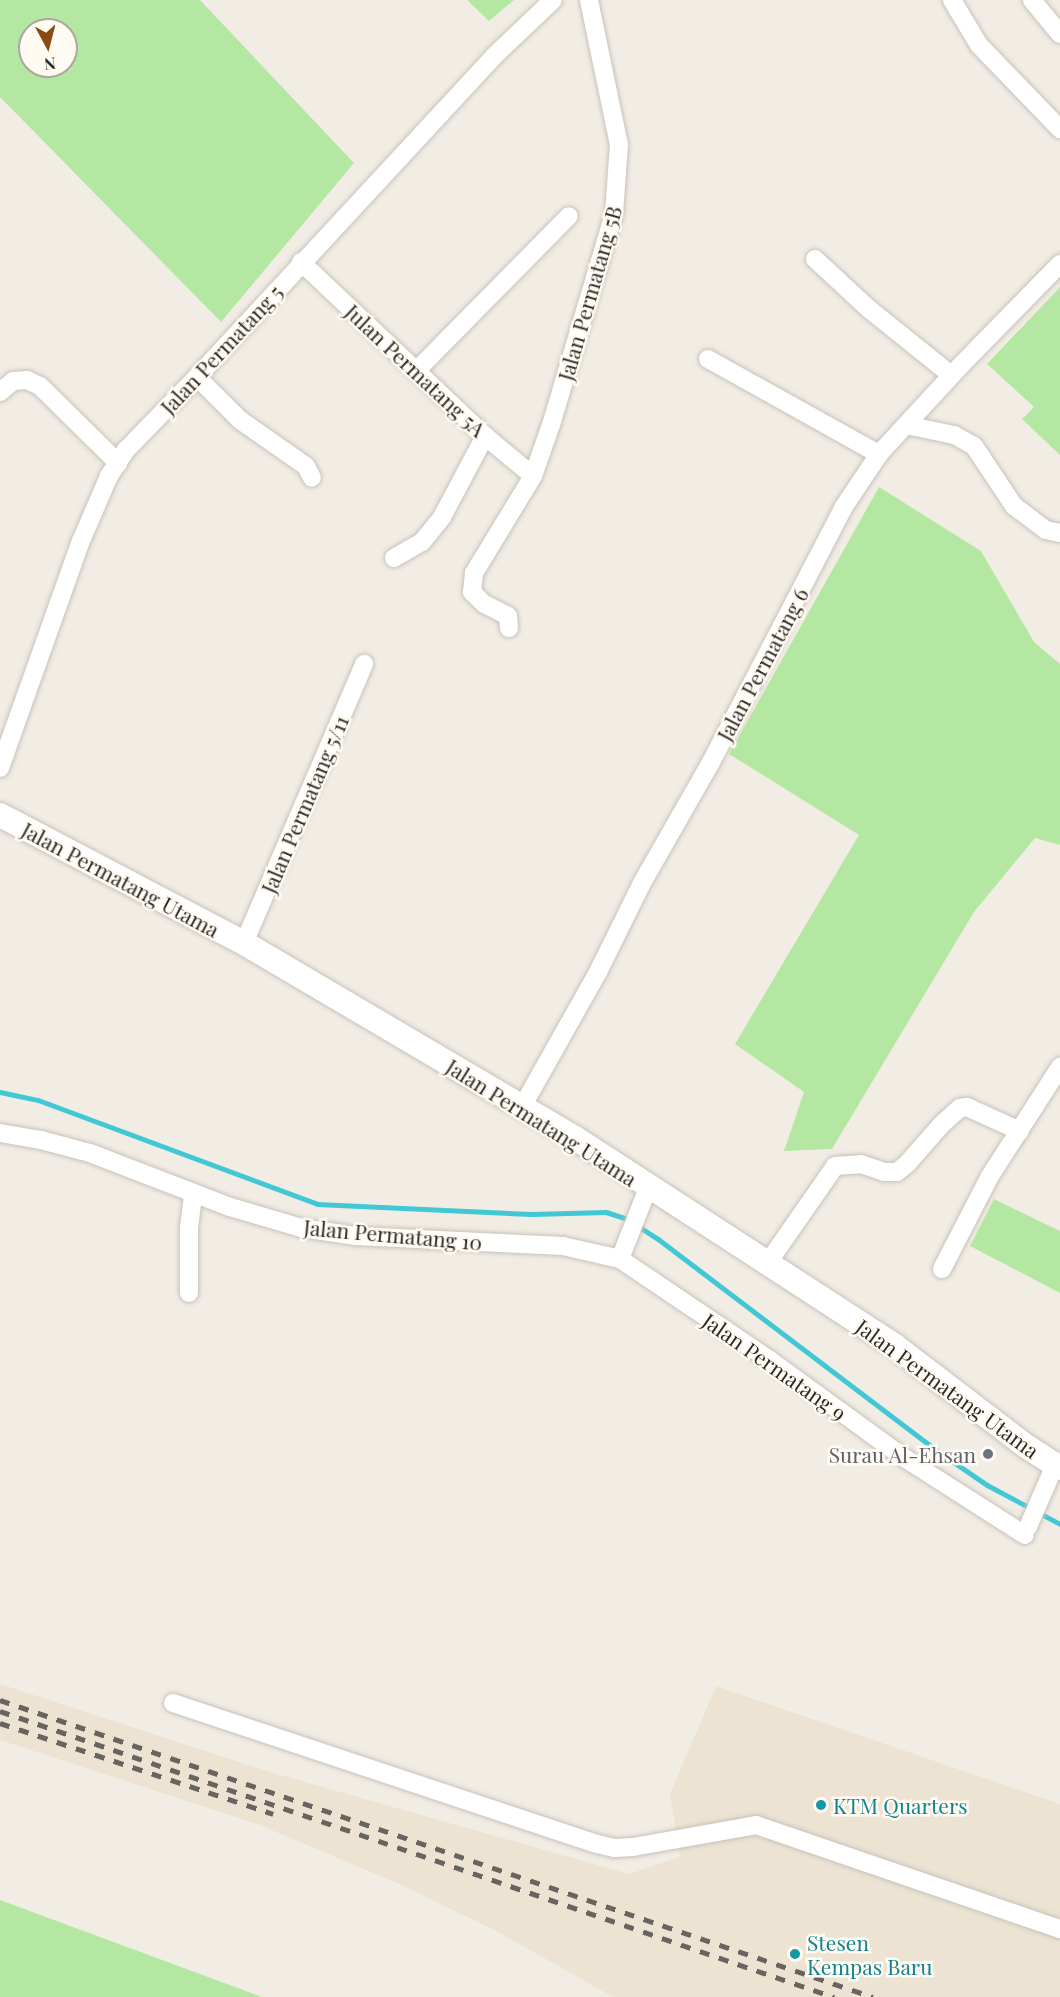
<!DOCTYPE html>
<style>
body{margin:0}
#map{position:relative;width:1060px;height:1997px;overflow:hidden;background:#f2ede4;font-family:"Playfair Display",serif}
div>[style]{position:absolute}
.built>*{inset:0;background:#ede3d3}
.green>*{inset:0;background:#b4e8a2}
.stream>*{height:5px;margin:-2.5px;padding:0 2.5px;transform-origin:2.5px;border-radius:2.5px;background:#42c8d5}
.roads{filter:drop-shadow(0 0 2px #c8c2ba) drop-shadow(0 0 2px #c8c2ba)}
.minor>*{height:18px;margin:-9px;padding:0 9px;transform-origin:9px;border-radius:9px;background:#fff}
.tertiary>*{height:24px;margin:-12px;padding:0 12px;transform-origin:12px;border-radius:12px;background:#fff}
.rail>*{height:4.5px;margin-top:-2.25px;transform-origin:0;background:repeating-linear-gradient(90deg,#686560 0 10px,transparent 0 20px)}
.dots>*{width:16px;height:16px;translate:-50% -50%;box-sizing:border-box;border:3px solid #fffbf3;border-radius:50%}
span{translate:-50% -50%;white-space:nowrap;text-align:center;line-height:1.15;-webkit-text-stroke:5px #fffbf3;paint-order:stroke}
.street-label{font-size:21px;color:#2c2a27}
.worship-label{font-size:21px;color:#5b616d}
.right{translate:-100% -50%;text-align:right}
.culture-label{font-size:21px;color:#0d838f}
.left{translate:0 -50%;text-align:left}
.north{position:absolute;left:18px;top:18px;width:60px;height:60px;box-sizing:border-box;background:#fffbf3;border:2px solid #aba7a1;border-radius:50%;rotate:173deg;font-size:16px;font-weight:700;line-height:24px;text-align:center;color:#2c2a27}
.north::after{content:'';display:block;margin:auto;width:21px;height:27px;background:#8a4a12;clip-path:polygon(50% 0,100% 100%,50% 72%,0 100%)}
</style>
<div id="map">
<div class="built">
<i style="clip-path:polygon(0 1684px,270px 1772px,629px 1874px,680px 1857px,670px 1794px,716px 1686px,1060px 1804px,1060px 1997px,613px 1997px,498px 1932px,404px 1886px,257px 1824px,0 1740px)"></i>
</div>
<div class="green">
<i style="clip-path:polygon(evenodd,0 0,200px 0,354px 163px,221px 322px,0 97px,0 0,30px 30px,66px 30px,66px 66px,30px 66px,30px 30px)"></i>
<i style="clip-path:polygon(467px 0,514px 0,489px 21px)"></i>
<i style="clip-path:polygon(1060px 287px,1060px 455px,1022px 419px,1034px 407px,987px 364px)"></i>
<i style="clip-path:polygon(879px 487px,981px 551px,1034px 642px,1060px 664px,1060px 845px,1035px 838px,974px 912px,832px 1149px,784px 1151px,804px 1092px,735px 1044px,859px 835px,729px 754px)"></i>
<i style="clip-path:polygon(994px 1199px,1060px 1231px,1060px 1293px,970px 1246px)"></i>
<i style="clip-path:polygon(0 1900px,262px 1997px,0 1997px)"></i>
</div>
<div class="stream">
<i style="left:0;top:1092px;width:39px;rotate:12deg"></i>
<i style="left:38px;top:1100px;width:298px;rotate:20.4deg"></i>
<i style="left:317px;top:1204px;width:214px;rotate:2.7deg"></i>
<i style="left:531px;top:1214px;width:75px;rotate:-1.5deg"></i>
<i style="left:606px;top:1212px;width:22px;rotate:18deg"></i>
<i style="left:627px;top:1219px;width:37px;rotate:33deg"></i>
<i style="left:658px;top:1239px;width:349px;rotate:37.2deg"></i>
<i style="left:936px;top:1450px;width:62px;rotate:34.5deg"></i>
<i style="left:987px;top:1485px;width:83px;rotate:28.1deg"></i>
</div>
<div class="roads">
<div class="minor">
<i style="left:952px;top:0;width:52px;rotate:59deg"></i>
<i style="left:979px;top:45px;width:117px;rotate:46deg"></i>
<i style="left:1032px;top:0;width:44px;rotate:50.5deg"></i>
<i style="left:815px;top:259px;width:74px;rotate:42.8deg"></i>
<i style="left:869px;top:309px;width:105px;rotate:38.8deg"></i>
<i style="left:301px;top:262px;width:253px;rotate:43.4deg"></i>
<i style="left:485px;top:436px;width:62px;rotate:39.8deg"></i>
<i style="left:708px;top:359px;width:196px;rotate:29.1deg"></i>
<i style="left:417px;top:370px;width:216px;rotate:-45.4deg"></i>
<i style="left:197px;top:377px;width:61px;rotate:45deg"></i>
<i style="left:240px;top:420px;width:80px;rotate:34.9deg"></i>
<i style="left:306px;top:466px;width:13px;rotate:63deg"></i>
<i style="left:0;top:392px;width:17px;rotate:-40deg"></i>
<i style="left:13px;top:381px;width:14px;rotate:-4deg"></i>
<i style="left:27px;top:380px;width:14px;rotate:25deg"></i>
<i style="left:40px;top:386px;width:110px;rotate:44.6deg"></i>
<i style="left:906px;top:425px;width:49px;rotate:11.8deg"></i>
<i style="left:954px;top:435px;width:23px;rotate:29deg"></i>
<i style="left:974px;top:446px;width:72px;rotate:56.3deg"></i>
<i style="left:1014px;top:506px;width:40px;rotate:37deg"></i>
<i style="left:1046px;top:530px;width:14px;rotate:12deg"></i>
<i style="left:394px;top:558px;width:32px;rotate:-30deg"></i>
<i style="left:422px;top:542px;width:32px;rotate:-51deg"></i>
<i style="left:442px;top:517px;width:92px;rotate:-62deg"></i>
<i style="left:509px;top:628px;width:12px;rotate:-95deg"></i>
<i style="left:508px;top:616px;width:27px;rotate:-153deg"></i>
<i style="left:484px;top:604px;width:17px;rotate:-135deg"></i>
<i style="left:472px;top:592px;width:19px;rotate:-84deg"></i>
<i style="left:474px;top:573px;width:114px;rotate:-58.7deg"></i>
<i style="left:533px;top:476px;width:54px;rotate:-70.6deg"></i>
<i style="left:551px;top:425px;width:221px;rotate:-73.4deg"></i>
<i style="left:614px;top:213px;width:68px;rotate:-85.8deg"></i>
<i style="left:619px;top:145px;width:148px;rotate:-101.7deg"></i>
<i style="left:0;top:768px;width:241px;rotate:-70.4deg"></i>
<i style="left:81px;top:541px;width:71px;rotate:-66.7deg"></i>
<i style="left:109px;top:476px;width:31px;rotate:-57deg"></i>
<i style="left:126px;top:450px;width:102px;rotate:-45.8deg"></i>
<i style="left:197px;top:377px;width:437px;rotate:-47.2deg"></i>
<i style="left:494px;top:56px;width:81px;rotate:-43.5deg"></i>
<i style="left:244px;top:943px;width:304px;rotate:-66.7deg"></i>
<i style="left:522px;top:1107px;width:155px;rotate:-60.6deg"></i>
<i style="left:598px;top:972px;width:99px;rotate:-63.7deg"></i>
<i style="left:642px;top:883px;width:137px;rotate:-60.3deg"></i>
<i style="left:710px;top:764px;width:288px;rotate:-62.5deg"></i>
<i style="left:843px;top:508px;width:65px;rotate:-56.3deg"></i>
<i style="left:879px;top:454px;width:124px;rotate:-47.3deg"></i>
<i style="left:963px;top:363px;width:139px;rotate:-45.6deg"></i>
<i style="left:0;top:1133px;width:42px;rotate:9.7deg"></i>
<i style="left:41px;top:1140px;width:51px;rotate:14.9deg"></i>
<i style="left:90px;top:1153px;width:150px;rotate:21.1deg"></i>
<i style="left:230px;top:1207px;width:75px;rotate:16.3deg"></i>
<i style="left:302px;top:1228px;width:55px;rotate:8.4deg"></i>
<i style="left:356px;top:1236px;width:207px;rotate:2.8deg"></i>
<i style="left:563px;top:1246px;width:58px;rotate:12.8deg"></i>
<i style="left:620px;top:1259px;width:182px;rotate:34deg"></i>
<i style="left:771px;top:1361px;width:167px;rotate:36deg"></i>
<i style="left:906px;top:1459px;width:141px;rotate:32.6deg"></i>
<i style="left:620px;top:1259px;width:76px;rotate:-68.5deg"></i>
<i style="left:767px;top:1264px;width:119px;rotate:-55.2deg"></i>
<i style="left:835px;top:1166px;width:26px;rotate:-4deg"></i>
<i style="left:861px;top:1164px;width:24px;rotate:19deg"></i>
<i style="left:884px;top:1172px;width:13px"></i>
<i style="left:897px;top:1172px;width:13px;rotate:-39deg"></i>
<i style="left:907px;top:1164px;width:52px;rotate:-48.9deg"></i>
<i style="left:941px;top:1125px;width:25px;rotate:-42deg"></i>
<i style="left:960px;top:1108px;width:7px;rotate:-8deg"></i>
<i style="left:967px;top:1107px;width:58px;rotate:24.4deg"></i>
<i style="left:942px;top:1269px;width:105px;rotate:-62.7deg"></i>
<i style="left:990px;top:1176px;width:130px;rotate:-57.3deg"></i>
<i style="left:189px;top:1293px;width:65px;rotate:-90deg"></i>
<i style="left:189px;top:1228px;width:35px;rotate:-83deg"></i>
<i style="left:1028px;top:1527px;width:68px;rotate:-66.5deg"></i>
<i style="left:173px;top:1703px;width:447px;rotate:18.4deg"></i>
<i style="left:597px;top:1844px;width:18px;rotate:13deg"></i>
<i style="left:615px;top:1848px;width:18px;rotate:-3deg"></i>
<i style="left:633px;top:1847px;width:125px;rotate:-10.1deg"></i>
<i style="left:756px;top:1825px;width:321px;rotate:18.9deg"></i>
</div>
<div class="tertiary">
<i style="left:0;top:815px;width:276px;rotate:27.7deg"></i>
<i style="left:244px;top:943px;width:384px;rotate:30.5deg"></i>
<i style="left:575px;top:1138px;width:382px;rotate:33deg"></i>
<i style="left:895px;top:1346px;width:165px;rotate:37.4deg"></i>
<i style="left:1026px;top:1446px;width:40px;rotate:32.9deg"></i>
</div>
</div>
<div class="rail">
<i style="left:0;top:1700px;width:922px;rotate:18.79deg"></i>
<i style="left:0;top:1711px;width:882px;rotate:18.93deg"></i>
<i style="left:0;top:1723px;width:288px;rotate:18.4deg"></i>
</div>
<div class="dots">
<i style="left:988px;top:1454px;background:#6b7280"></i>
<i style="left:821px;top:1805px;background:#0f9aa8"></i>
<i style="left:795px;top:1954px;background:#0f9aa8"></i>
</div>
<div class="street-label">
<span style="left:589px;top:293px;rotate:-74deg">Jalan Permatang 5B</span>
<span style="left:221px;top:349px;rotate:-47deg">Jalan Permatang 5</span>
<span style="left:416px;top:370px;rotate:43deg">Julan Permatang 5A</span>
<span style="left:762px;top:664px;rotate:-62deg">Jalan Permatang 6</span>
<span style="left:304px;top:804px;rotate:-67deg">Jalan Permatang 5/11</span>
<span style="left:121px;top:879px;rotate:28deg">Jalan Permatang Utama</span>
<span style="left:542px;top:1122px;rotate:32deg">Jalan Permatang Utama</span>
<span style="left:393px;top:1234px;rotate:5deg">Jalan Permatang 10</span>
<span style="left:775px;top:1366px;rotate:35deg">Jalan Permatang 9</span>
<span style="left:948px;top:1388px;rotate:36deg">Jalan Permatang Utama</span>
</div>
<div class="worship-label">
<span class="right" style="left:976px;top:1454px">Surau Al-Ehsan</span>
</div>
<div class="culture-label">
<span class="left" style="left:833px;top:1805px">KTM Quarters</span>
<span class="left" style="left:807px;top:1954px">Stesen<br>Kempas Baru</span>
</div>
<div class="north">N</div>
</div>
